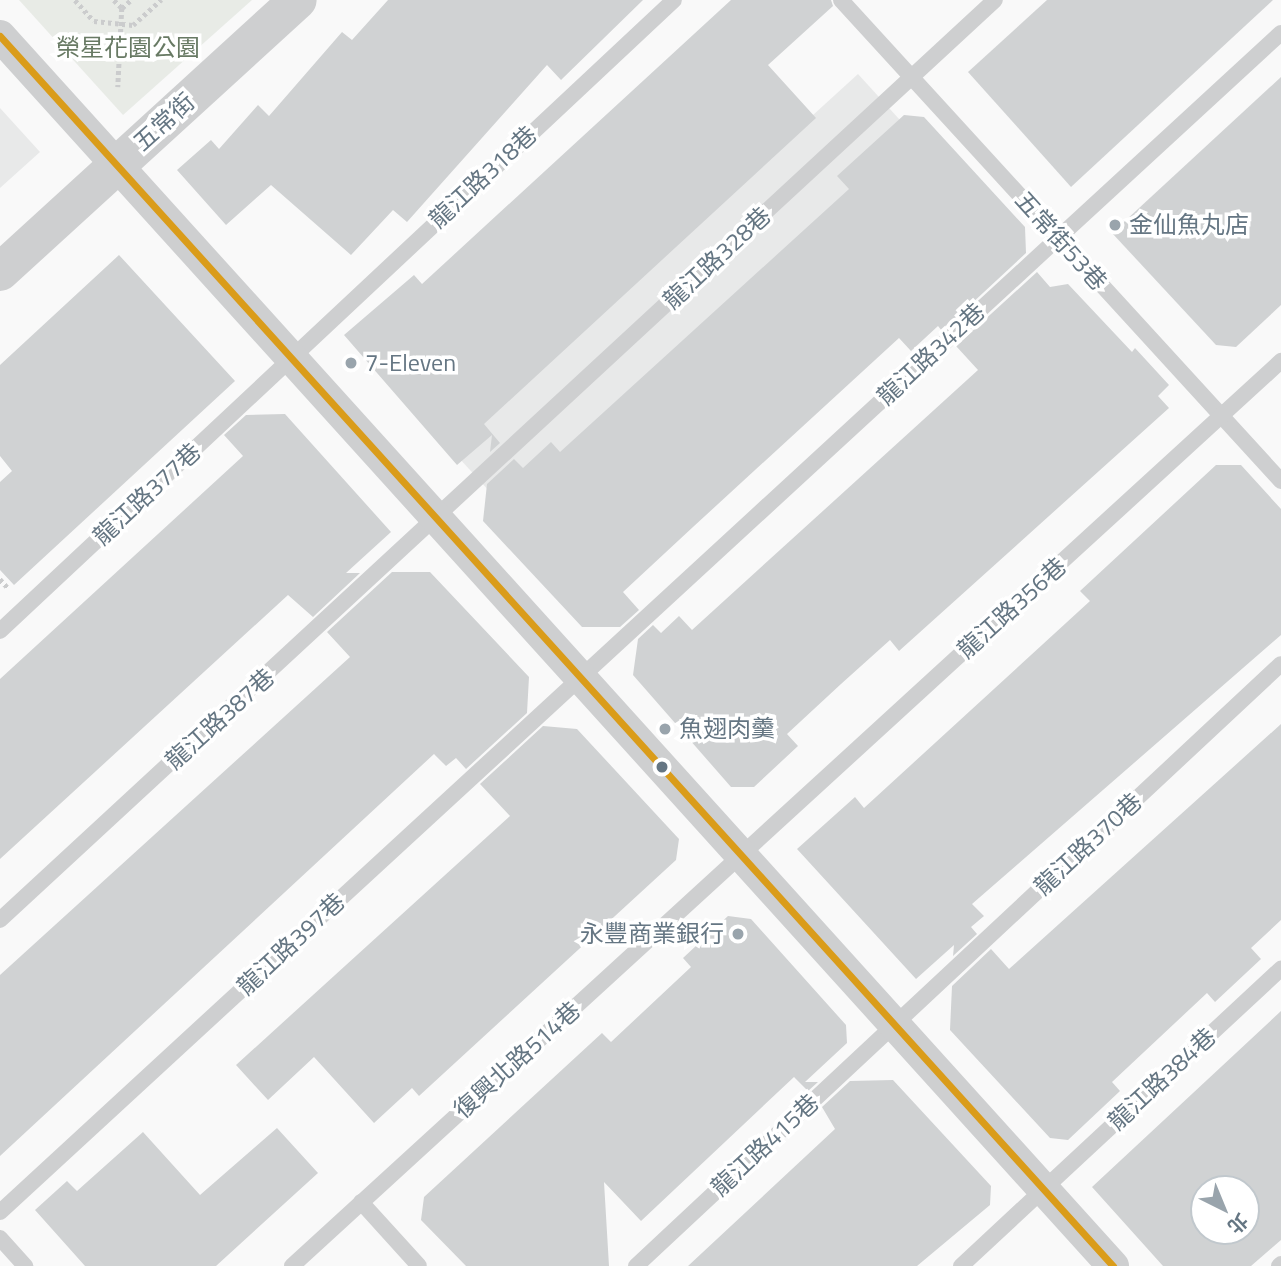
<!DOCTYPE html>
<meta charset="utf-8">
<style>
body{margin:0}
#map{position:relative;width:1281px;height:1266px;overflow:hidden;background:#f9f9f9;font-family:"Titillium Web","Noto Sans TC",sans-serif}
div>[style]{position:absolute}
.built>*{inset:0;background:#e8e9e9}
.green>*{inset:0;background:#e8ebe6}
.building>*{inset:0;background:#d0d2d3}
.path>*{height:4.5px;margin-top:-2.25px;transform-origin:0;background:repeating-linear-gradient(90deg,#cbcccd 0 3.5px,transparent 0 7px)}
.service>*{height:16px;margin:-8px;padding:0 8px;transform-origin:8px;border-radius:8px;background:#cecfd0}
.minor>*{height:32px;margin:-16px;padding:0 16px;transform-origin:16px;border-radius:16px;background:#cecfd0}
.tertiary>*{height:38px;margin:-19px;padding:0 19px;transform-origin:19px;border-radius:19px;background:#cecfd0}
.bus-1>*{height:7px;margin:-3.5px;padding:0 3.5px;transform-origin:3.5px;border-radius:3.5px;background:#da9c1a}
.dots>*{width:19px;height:19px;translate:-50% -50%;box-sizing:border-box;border:4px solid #fff;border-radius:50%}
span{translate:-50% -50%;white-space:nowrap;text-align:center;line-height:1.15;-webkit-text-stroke:7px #fff;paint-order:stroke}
.park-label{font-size:24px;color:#687a64}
.street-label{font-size:24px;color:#657683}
.poi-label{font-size:24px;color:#657683}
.left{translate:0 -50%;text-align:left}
.right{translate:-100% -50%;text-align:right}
.north{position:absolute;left:1190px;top:1175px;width:70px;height:70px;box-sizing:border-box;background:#fff;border:2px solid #c1c8cd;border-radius:50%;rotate:137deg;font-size:19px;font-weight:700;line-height:28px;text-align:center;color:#657683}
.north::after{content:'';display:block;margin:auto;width:24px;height:32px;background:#99a4ac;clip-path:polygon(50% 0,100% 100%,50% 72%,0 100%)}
</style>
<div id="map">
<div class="built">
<i style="clip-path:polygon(858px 74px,920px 142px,511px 515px,449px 447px)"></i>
<i style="clip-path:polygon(0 108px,40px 152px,0 188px)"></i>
</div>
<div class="green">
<i style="clip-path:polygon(19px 0,252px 0,123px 115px)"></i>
</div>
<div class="building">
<i style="clip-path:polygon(388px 0,643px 0,561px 80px,547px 65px,407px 222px,393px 210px,351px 255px,271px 185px,226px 225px,177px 170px,211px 140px,219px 149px,258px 105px,269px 116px,342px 32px,352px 40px)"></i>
<i style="clip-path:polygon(731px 0,831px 0,833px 6px,768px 65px,816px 118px,484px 424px,500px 443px,490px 452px,492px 435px,457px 465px,344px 335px,414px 275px,422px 284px)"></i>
<i style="clip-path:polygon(1047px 0,1273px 0,1071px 187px,968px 72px)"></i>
<i style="clip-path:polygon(1281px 77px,1281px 305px,1236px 347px,1216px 345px,1112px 233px)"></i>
<i style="clip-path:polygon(904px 115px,924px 117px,1025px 227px,1026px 253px,942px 331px,938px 326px,911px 351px,899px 338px,693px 527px,623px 592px,639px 610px,620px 627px,582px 627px,483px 521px,487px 484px,514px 459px,523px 468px,551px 442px,560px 452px,849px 189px,837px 176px)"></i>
<i style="clip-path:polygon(119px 255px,235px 381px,14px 585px,0 570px,0 482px,12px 471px,0 456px,0 365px)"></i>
<i style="clip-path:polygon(1037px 272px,1050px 287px,1068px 284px,1132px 352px,1135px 348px,1169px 385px,1158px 396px,1169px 408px,899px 651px,890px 640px,841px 684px,787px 734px,798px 746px,754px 787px,731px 787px,633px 675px,638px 639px,653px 625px,661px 633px,679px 616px,692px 630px,978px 370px,956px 346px)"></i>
<i style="clip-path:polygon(285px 414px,391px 532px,346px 573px,360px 573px,313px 617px,288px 595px,0 859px,0 679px,243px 456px,224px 435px,246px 415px)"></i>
<i style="clip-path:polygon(1216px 465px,1241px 465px,1281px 509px,1281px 635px,972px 904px,984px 916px,971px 927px,977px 934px,953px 956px,954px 945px,916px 979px,797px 849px,855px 797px,864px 808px,1090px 601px,1080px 591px)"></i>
<i style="clip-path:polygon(392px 572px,430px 572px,529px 677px,527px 713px,466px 769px,456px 758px,446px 766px,434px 754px,0 1156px,0 975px,350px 657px,327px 632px)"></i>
<i style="clip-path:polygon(1281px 724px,1281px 920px,1251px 948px,1261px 959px,1215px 1002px,1207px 993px,1112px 1082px,1120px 1091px,1068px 1140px,1050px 1138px,950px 1030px,952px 986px,991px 949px,1009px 969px)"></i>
<i style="clip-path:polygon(543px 726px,577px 729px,679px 839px,676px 860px,419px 1096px,412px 1088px,374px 1123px,314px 1057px,268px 1100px,236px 1065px,510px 816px,480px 784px)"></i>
<i style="clip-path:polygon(728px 916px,751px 919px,846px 1025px,847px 1043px,805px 1082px,818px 1082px,808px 1091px,794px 1077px,641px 1221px,604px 1182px,609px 1266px,466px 1266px,421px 1220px,424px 1197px,602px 1033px,611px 1042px,691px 967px,683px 958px)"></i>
<i style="clip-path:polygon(evenodd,1281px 1011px,1281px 1240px,1251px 1266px,1163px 1266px,1092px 1187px,1281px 1011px,1204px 1189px,1246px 1189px,1246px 1231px,1204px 1231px,1204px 1189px)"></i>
<i style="clip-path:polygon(893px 1080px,991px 1186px,990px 1205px,917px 1266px,688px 1266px,835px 1129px,822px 1107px,850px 1081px)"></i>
<i style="clip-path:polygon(277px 1128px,318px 1173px,216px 1266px,85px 1266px,35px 1210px,67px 1181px,77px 1191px,143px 1132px,200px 1195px)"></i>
</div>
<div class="path">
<i style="left:75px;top:0;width:28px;rotate:48deg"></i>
<i style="left:94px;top:21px;width:39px;rotate:6deg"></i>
<i style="left:133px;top:25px;width:38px;rotate:-42deg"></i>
<i style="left:114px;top:0;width:11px;rotate:45deg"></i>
<i style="left:122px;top:8px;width:79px;rotate:92.9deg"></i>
<i style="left:122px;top:8px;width:12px;rotate:-42deg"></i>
<i style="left:0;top:579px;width:13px;rotate:48deg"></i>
</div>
<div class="service">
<i style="left:841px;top:0;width:652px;rotate:47.55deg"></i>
<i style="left:0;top:631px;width:923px;rotate:-43.11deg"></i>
<i style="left:0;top:920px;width:1355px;rotate:-42.76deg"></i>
<i style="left:361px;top:1202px;width:86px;rotate:47.8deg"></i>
<i style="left:0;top:1212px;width:1741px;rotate:-42.63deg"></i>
<i style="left:0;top:1238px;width:38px;rotate:48deg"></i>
<i style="left:292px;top:1266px;width:1341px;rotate:-42.46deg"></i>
<i style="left:636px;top:1266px;width:882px;rotate:-43.03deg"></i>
<i style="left:961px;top:1266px;width:437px;rotate:-42.9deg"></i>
<i style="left:1279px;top:1266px;width:3px;rotate:-45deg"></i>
</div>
<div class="minor">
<i style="left:0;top:36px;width:1659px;rotate:47.86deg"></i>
</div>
<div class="tertiary">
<i style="left:0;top:272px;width:403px;rotate:-42.4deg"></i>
</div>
<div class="bus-1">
<i style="left:0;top:36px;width:1659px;rotate:47.86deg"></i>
</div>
<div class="dots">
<i style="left:1115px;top:225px;background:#99a4ac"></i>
<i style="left:351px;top:363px;background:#99a4ac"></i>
<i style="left:665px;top:729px;background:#99a4ac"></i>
<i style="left:662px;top:767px;background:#657683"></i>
<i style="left:738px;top:934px;background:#99a4ac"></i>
</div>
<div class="park-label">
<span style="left:128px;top:48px">榮星花園公園</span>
</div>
<div class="street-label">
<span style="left:164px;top:122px;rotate:-42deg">五常街</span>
<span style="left:483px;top:177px;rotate:-43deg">龍江路318巷</span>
<span style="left:1061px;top:241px;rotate:48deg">五常街53巷</span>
<span style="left:717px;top:258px;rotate:-43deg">龍江路328巷</span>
<span style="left:931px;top:354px;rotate:-43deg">龍江路342巷</span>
<span style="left:147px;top:494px;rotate:-43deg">龍江路377巷</span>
<span style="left:1012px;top:608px;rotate:-42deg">龍江路356巷</span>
<span style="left:220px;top:719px;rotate:-42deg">龍江路387巷</span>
<span style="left:1088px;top:844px;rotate:-43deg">龍江路370巷</span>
<span style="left:291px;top:944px;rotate:-43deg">龍江路397巷</span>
<span style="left:517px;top:1060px;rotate:-42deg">復興北路514巷</span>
<span style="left:1162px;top:1079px;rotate:-43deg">龍江路384巷</span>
<span style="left:765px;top:1145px;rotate:-43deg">龍江路415巷</span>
</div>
<div class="poi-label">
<span class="left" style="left:1129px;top:225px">金仙魚丸店</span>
<span class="left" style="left:365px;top:363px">7-Eleven</span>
<span class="left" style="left:679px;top:729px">魚翅肉羹</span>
<span class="right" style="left:724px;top:934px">永豐商業銀行</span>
</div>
<div class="north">北</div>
</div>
